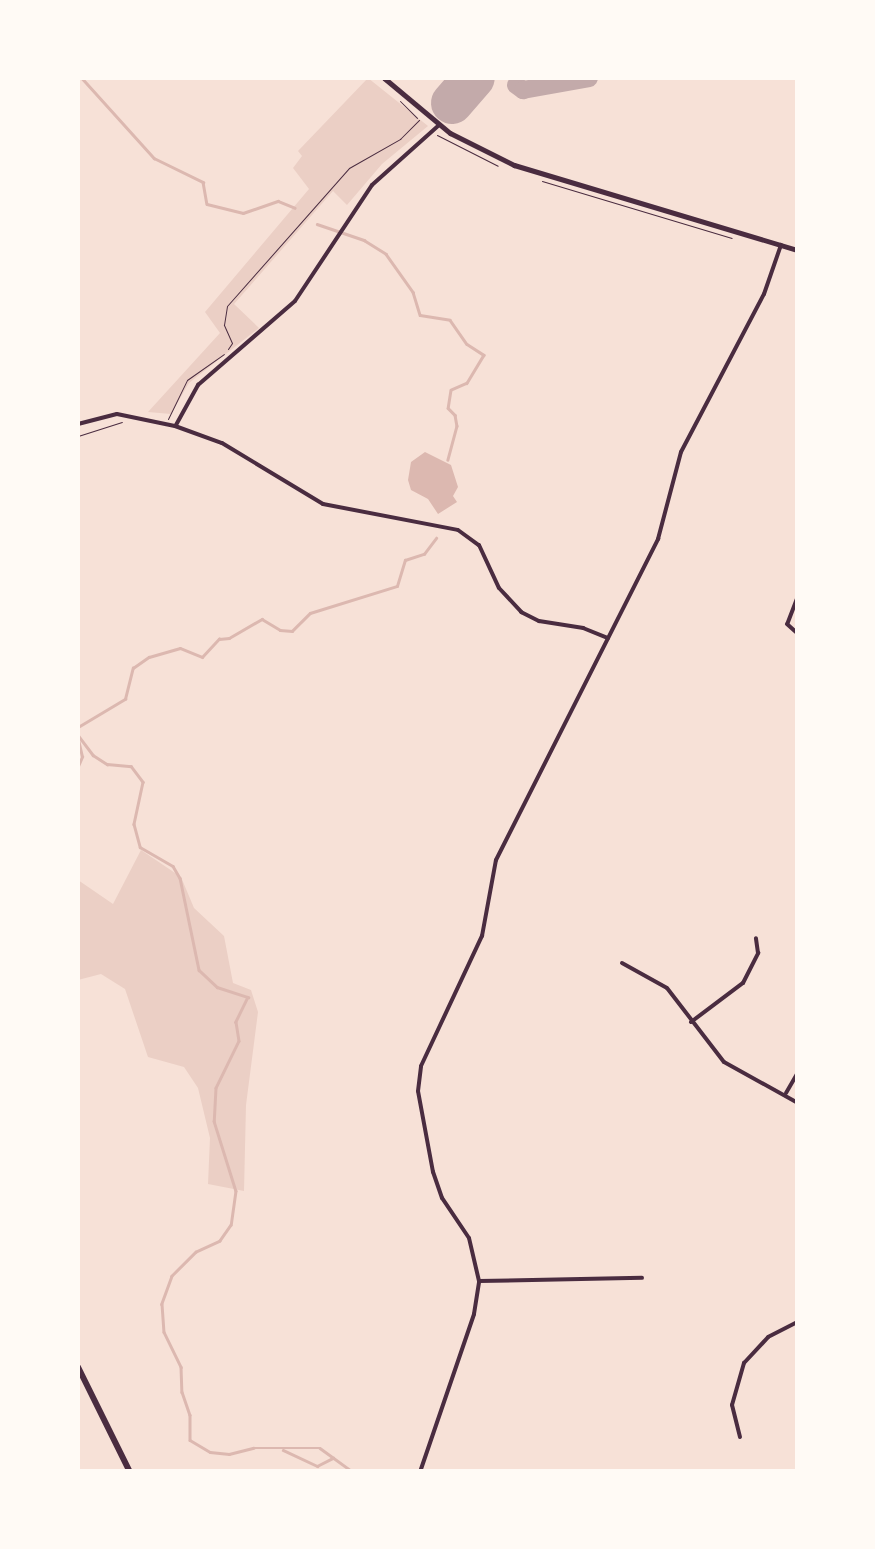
<!DOCTYPE html>
<style>
body{margin:0}
#map{position:relative;width:875px;height:1549px;overflow:hidden;background:#f7e1d7;font-family:Overpass,sans-serif}
div>[style]{position:absolute}
.green>*{inset:0;background:#ebcfc5}
.water>*{inset:0;background:#dcb8b0}
.stream>*{height:2.5px;margin:-1.25px;padding:0 1.25px;transform-origin:1.25px;border-radius:1.25px;background:#dcb8b0}
.taxiway>*{height:18px;margin:-9px;padding:0 9px;transform-origin:9px;border-radius:9px;background:#c3aaaa}
.runway>*{height:42px;margin:-21px;padding:0 21px;transform-origin:21px;border-radius:21px;background:#c3aaaa}
.path>*{height:1px;margin:-0.5px;padding:0 0.5px;transform-origin:0.5px;border-radius:0.5px;background:#4a2c40}
.minor>*{height:4px;margin:-2px;padding:0 2px;transform-origin:2px;border-radius:2px;background:#4a2c40}
.secondary>*{height:5px;margin:-2.5px;padding:0 2.5px;transform-origin:2.5px;border-radius:2.5px;background:#4a2c40}
.trunk>*{height:6px;margin:-3px;padding:0 3px;transform-origin:3px;border-radius:3px;background:#4a2c40}
span{translate:-50% -50%;white-space:nowrap;text-align:center;line-height:1.15;-webkit-text-stroke:10px #fffaf5;paint-order:stroke}
.frame{position:absolute;inset:0;border:80px solid #fffaf5;pointer-events:none}
</style>
<div id="map">
<div class="green">
<i style="clip-path:polygon(368px 78px,428px 126px,382px 164px,347px 205px,333px 191px,234px 304px,259px 328px,189px 383px,171px 414px,148px 412px,220px 333px,205px 312px,309px 189px,293px 168px,302px 156px,298px 151px)"></i>
<i style="clip-path:polygon(141px 850px,181px 877px,194px 908px,224px 936px,233px 983px,251px 990px,258px 1012px,246px 1105px,244px 1191px,208px 1184px,210px 1138px,198px 1088px,184px 1067px,148px 1057px,125px 989px,101px 974px,78px 980px,78px 880px,113px 904px)"></i>
</div>
<div class="water">
<i style="clip-path:polygon(425px 452px,451px 465px,458px 487px,453px 496px,457px 502px,438px 514px,428px 499px,411px 490px,408px 480px,411px 462px)"></i>
</div>
<div class="stream">
<i style="left:82px;top:78px;width:108px;rotate:48deg"></i>
<i style="left:154px;top:158px;width:55px;rotate:26.1deg"></i>
<i style="left:203px;top:182px;width:22px;rotate:80deg"></i>
<i style="left:207px;top:204px;width:37px;rotate:14deg"></i>
<i style="left:243px;top:213px;width:37px;rotate:-19deg"></i>
<i style="left:278px;top:201px;width:18px;rotate:22deg"></i>
<i style="left:317px;top:224px;width:50px;rotate:18.8deg"></i>
<i style="left:364px;top:240px;width:26px;rotate:32deg"></i>
<i style="left:386px;top:254px;width:47px;rotate:54.6deg"></i>
<i style="left:413px;top:292px;width:24px;rotate:73deg"></i>
<i style="left:420px;top:315px;width:30px;rotate:9deg"></i>
<i style="left:450px;top:320px;width:29px;rotate:55deg"></i>
<i style="left:467px;top:344px;width:20px;rotate:33deg"></i>
<i style="left:484px;top:355px;width:33px;rotate:121deg"></i>
<i style="left:467px;top:383px;width:17px;rotate:156deg"></i>
<i style="left:451px;top:390px;width:18px;rotate:99deg"></i>
<i style="left:448px;top:408px;width:10px;rotate:45deg"></i>
<i style="left:455px;top:415px;width:11px;rotate:80deg"></i>
<i style="left:457px;top:426px;width:35px;rotate:105deg"></i>
<i style="left:78px;top:727px;width:55px;rotate:-30.8deg"></i>
<i style="left:125px;top:699px;width:32px;rotate:-76deg"></i>
<i style="left:133px;top:668px;width:19px;rotate:-35deg"></i>
<i style="left:149px;top:657px;width:32px;rotate:-16deg"></i>
<i style="left:180px;top:648px;width:24px;rotate:22deg"></i>
<i style="left:202px;top:657px;width:25px;rotate:-47deg"></i>
<i style="left:219px;top:639px;width:10px;rotate:-6deg"></i>
<i style="left:229px;top:638px;width:38px;rotate:-30deg"></i>
<i style="left:262px;top:619px;width:21px;rotate:31deg"></i>
<i style="left:280px;top:630px;width:12px;rotate:5deg"></i>
<i style="left:292px;top:631px;width:25px;rotate:-45deg"></i>
<i style="left:310px;top:613px;width:91px;rotate:-17.2deg"></i>
<i style="left:397px;top:586px;width:27px;rotate:-73deg"></i>
<i style="left:405px;top:560px;width:20px;rotate:-18deg"></i>
<i style="left:424px;top:554px;width:20px;rotate:-53deg"></i>
<i style="left:78px;top:735px;width:25px;rotate:53deg"></i>
<i style="left:93px;top:755px;width:17px;rotate:33deg"></i>
<i style="left:107px;top:764px;width:24px;rotate:5deg"></i>
<i style="left:131px;top:766px;width:20px;rotate:53deg"></i>
<i style="left:143px;top:782px;width:43px;rotate:102.1deg"></i>
<i style="left:134px;top:824px;width:24px;rotate:75deg"></i>
<i style="left:140px;top:847px;width:38px;rotate:30deg"></i>
<i style="left:173px;top:866px;width:14px;rotate:60deg"></i>
<i style="left:180px;top:878px;width:94px;rotate:78.3deg"></i>
<i style="left:199px;top:970px;width:25px;rotate:43deg"></i>
<i style="left:217px;top:987px;width:33px;rotate:18deg"></i>
<i style="left:248px;top:997px;width:28px;rotate:116deg"></i>
<i style="left:236px;top:1022px;width:19px;rotate:81deg"></i>
<i style="left:239px;top:1041px;width:52px;rotate:116.1deg"></i>
<i style="left:216px;top:1088px;width:33px;rotate:93deg"></i>
<i style="left:214px;top:1121px;width:73px;rotate:72.6deg"></i>
<i style="left:236px;top:1191px;width:34px;rotate:98deg"></i>
<i style="left:231px;top:1225px;width:19px;rotate:125deg"></i>
<i style="left:220px;top:1241px;width:26px;rotate:155deg"></i>
<i style="left:196px;top:1252px;width:34px;rotate:135deg"></i>
<i style="left:172px;top:1276px;width:30px;rotate:110deg"></i>
<i style="left:162px;top:1304px;width:28px;rotate:86deg"></i>
<i style="left:164px;top:1332px;width:39px;rotate:64deg"></i>
<i style="left:181px;top:1367px;width:25px;rotate:88deg"></i>
<i style="left:182px;top:1392px;width:24px;rotate:71deg"></i>
<i style="left:190px;top:1415px;width:25px;rotate:90deg"></i>
<i style="left:190px;top:1440px;width:23px;rotate:31deg"></i>
<i style="left:210px;top:1452px;width:19px;rotate:6deg"></i>
<i style="left:229px;top:1454px;width:25px;rotate:-14deg"></i>
<i style="left:253px;top:1448px;width:67px"></i>
<i style="left:320px;top:1448px;width:41px;rotate:36deg"></i>
<i style="left:78px;top:766px;width:10px;rotate:-66deg"></i>
<i style="left:82px;top:757px;width:17px;rotate:-103deg"></i>
<i style="left:283px;top:1450px;width:38px;rotate:25deg"></i>
<i style="left:317px;top:1466px;width:18px;rotate:-27deg"></i>
</div>
<div class="taxiway">
<i style="left:516px;top:85px;width:9px;rotate:36deg"></i>
<i style="left:523px;top:90px;width:67px;rotate:-10.3deg"></i>
</div>
<div class="runway">
<i style="left:452px;top:103px;width:33px;rotate:-49deg"></i>
</div>
<div class="path">
<i style="left:400px;top:101px;width:24px;rotate:45deg"></i>
<i style="left:437px;top:135px;width:68px;rotate:26.9deg"></i>
<i style="left:542px;top:181px;width:198px;rotate:16.7deg"></i>
<i style="left:228px;top:349px;width:7px;rotate:-56deg"></i>
<i style="left:232px;top:343px;width:20px;rotate:-114deg"></i>
<i style="left:224px;top:325px;width:19px;rotate:-81deg"></i>
<i style="left:227px;top:306px;width:184px;rotate:-48.5deg"></i>
<i style="left:349px;top:168px;width:59px;rotate:-29.6deg"></i>
<i style="left:400px;top:139px;width:27px;rotate:-45deg"></i>
<i style="left:168px;top:419px;width:43px;rotate:-64deg"></i>
<i style="left:187px;top:380px;width:45px;rotate:-35.1deg"></i>
<i style="left:78px;top:436px;width:46px;rotate:-17.7deg"></i>
</div>
<div class="minor">
<i style="left:78px;top:424px;width:40px;rotate:-14.4deg"></i>
<i style="left:117px;top:414px;width:59px;rotate:11.7deg"></i>
<i style="left:175px;top:426px;width:50px;rotate:19.9deg"></i>
<i style="left:222px;top:443px;width:118px;rotate:31.1deg"></i>
<i style="left:323px;top:504px;width:137px;rotate:10.9deg"></i>
<i style="left:458px;top:530px;width:26px;rotate:36deg"></i>
<i style="left:479px;top:545px;width:47px;rotate:65.1deg"></i>
<i style="left:499px;top:588px;width:33px;rotate:47deg"></i>
<i style="left:521px;top:612px;width:20px;rotate:27deg"></i>
<i style="left:539px;top:621px;width:45px;rotate:9deg"></i>
<i style="left:583px;top:628px;width:27px;rotate:22deg"></i>
<i style="left:176px;top:425px;width:46px;rotate:-61.2deg"></i>
<i style="left:198px;top:385px;width:128px;rotate:-40.9deg"></i>
<i style="left:295px;top:301px;width:139px;rotate:-56.4deg"></i>
<i style="left:372px;top:185px;width:90px;rotate:-41.8deg"></i>
<i style="left:798px;top:596px;width:30px;rotate:111deg"></i>
<i style="left:787px;top:624px;width:15px;rotate:42deg"></i>
<i style="left:622px;top:963px;width:51px;rotate:29.1deg"></i>
<i style="left:667px;top:988px;width:93px;rotate:52.4deg"></i>
<i style="left:724px;top:1062px;width:85px;rotate:29deg"></i>
<i style="left:691px;top:1022px;width:65px;rotate:-36.9deg"></i>
<i style="left:743px;top:983px;width:34px;rotate:-63deg"></i>
<i style="left:758px;top:953px;width:15px;rotate:-98deg"></i>
<i style="left:786px;top:1093px;width:24px;rotate:-60deg"></i>
<i style="left:479px;top:1281px;width:163px;rotate:-1.1deg"></i>
<i style="left:740px;top:1437px;width:33px;rotate:-104deg"></i>
<i style="left:732px;top:1405px;width:44px;rotate:-74.1deg"></i>
<i style="left:744px;top:1363px;width:35px;rotate:-47deg"></i>
<i style="left:768px;top:1337px;width:34px;rotate:-27deg"></i>
<i style="left:420px;top:1472px;width:167px;rotate:-71.1deg"></i>
<i style="left:474px;top:1314px;width:33px;rotate:-81deg"></i>
<i style="left:479px;top:1281px;width:44px;rotate:-103.1deg"></i>
<i style="left:469px;top:1238px;width:48px;rotate:-124deg"></i>
<i style="left:442px;top:1198px;width:28px;rotate:-109deg"></i>
<i style="left:433px;top:1172px;width:82px;rotate:-100.5deg"></i>
<i style="left:418px;top:1091px;width:25px;rotate:-83deg"></i>
<i style="left:421px;top:1066px;width:144px;rotate:-64.9deg"></i>
<i style="left:482px;top:936px;width:77px;rotate:-79.6deg"></i>
<i style="left:496px;top:860px;width:360px;rotate:-63.2deg"></i>
<i style="left:658px;top:539px;width:90px;rotate:-75.2deg"></i>
<i style="left:681px;top:452px;width:178px;rotate:-62.3deg"></i>
<i style="left:764px;top:294px;width:52px;rotate:-70.9deg"></i>
</div>
<div class="secondary">
<i style="left:384px;top:78px;width:86px;rotate:39.8deg"></i>
<i style="left:450px;top:133px;width:72px;rotate:26.6deg"></i>
<i style="left:514px;top:165px;width:296px;rotate:16.7deg"></i>
</div>
<div class="trunk">
<i style="left:78px;top:1367px;width:117px;rotate:63.7deg"></i>
</div>
<div class="frame"></div>
</div>
